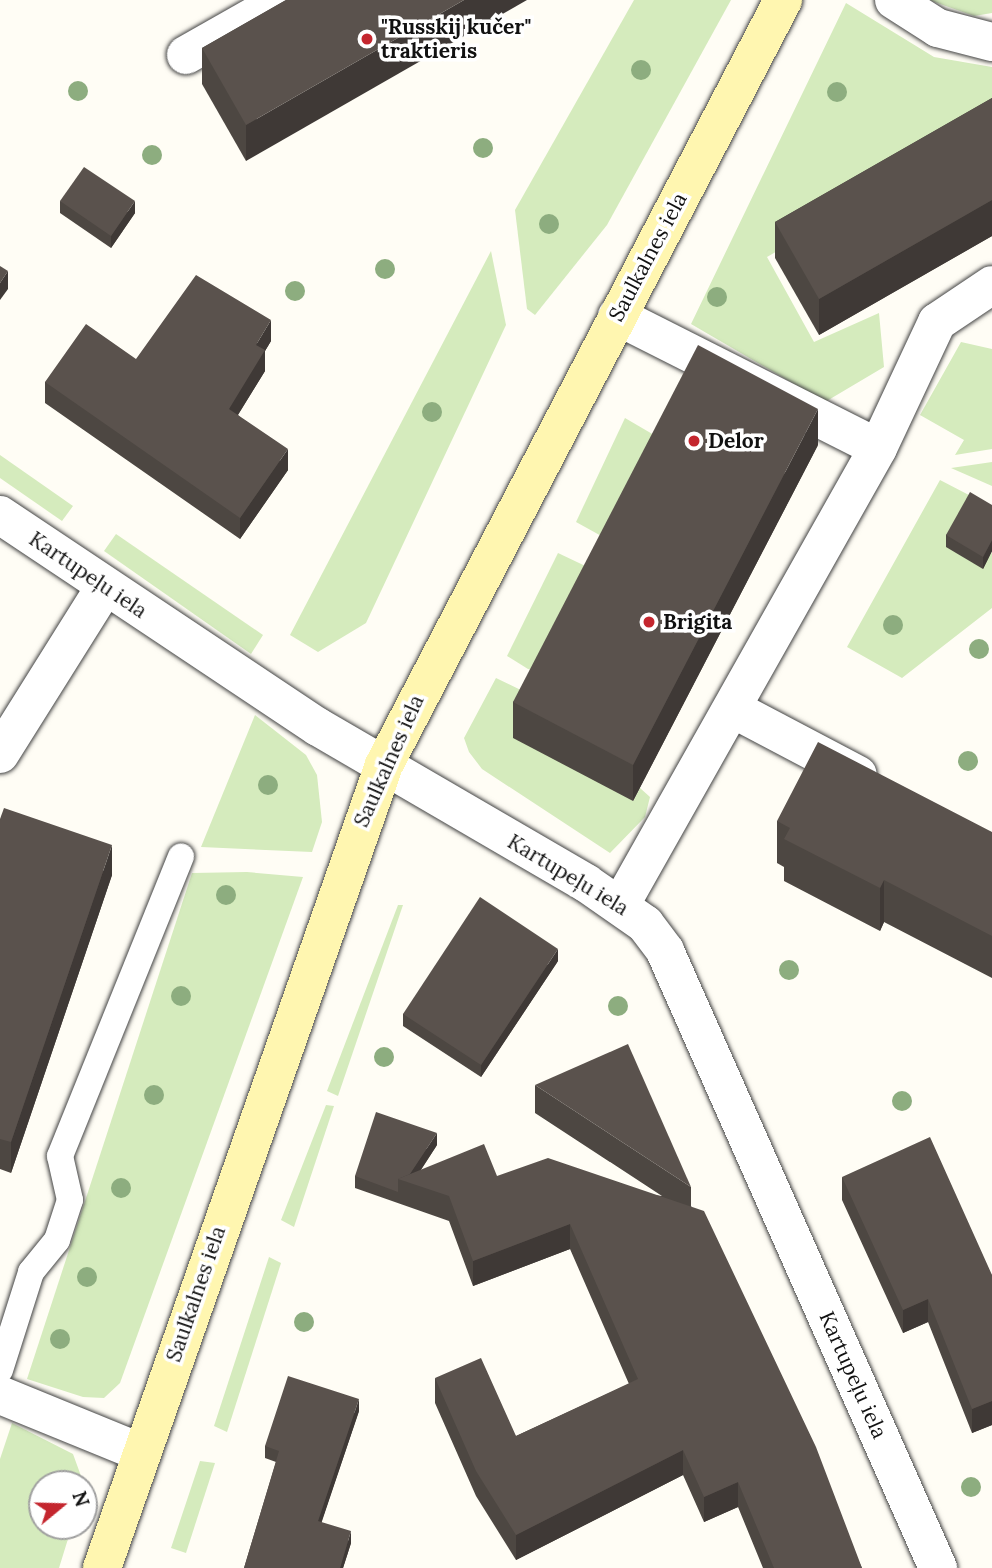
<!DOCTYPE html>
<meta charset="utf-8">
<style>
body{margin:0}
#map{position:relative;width:992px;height:1568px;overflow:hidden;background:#fffdf5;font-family:Lora,serif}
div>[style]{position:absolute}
.green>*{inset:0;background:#d5ebbd}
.roads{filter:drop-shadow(0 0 2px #444) drop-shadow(0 0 2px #444)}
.lane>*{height:26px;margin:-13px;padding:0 13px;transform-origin:13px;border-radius:13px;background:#fff}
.street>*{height:38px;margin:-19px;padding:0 19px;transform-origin:19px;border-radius:19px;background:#fff}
.secondary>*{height:38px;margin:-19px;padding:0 19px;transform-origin:19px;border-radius:19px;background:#fff6b0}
.trees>*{width:20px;height:20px;margin:-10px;border-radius:50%;background:#8dad7f}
.wall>*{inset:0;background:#4d4742}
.shaded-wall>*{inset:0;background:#3f3936}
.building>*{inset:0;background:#5a524d}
.dots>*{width:19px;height:19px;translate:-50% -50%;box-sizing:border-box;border:4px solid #fff;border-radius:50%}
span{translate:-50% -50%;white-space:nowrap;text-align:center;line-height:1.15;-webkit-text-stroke:7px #fff;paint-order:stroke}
.poi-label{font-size:21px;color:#111;font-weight:700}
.left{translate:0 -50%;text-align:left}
.street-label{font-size:21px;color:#111}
.north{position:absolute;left:28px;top:1470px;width:70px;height:70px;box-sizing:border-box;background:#fff;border:2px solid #a0a0a0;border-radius:50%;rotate:71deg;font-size:19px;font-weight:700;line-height:28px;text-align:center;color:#111}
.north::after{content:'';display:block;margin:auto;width:24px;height:32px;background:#c4262e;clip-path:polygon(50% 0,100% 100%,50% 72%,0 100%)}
</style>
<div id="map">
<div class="green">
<i style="clip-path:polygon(634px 0,731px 0,607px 225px,535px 315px,527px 309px,515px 210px)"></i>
<i style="clip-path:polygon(929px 0,992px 0,992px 13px,974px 16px)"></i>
<i style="clip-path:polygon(846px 3px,934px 57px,992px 67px,992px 127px,767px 257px,814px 342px,879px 313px,884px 367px,825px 402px,691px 324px)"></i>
<i style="clip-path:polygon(491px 251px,506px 325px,366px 623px,318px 652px,290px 635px)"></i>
<i style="clip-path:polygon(961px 342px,992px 349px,992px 449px,955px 455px,964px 440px,920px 415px)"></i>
<i style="clip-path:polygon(625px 418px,666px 442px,614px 543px,576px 522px)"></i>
<i style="clip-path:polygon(0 455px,73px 506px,62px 521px,0 478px)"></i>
<i style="clip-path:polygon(992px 462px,992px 486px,951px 468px)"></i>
<i style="clip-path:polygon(940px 480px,992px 507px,982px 568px,992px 552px,992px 608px,902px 678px,847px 647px)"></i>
<i style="clip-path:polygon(116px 534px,263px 635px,251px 654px,104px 551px)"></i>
<i style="clip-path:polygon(558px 553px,598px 572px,547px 672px,528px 669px,507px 656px)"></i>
<i style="clip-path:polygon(496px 678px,527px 693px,633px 801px,640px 788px,650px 797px,645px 817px,610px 853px,482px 769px,469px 752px,464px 738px)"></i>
<i style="clip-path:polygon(255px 715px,306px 755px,317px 775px,322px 822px,312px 852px,201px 847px)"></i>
<i style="clip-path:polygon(247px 872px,303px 877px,120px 1383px,104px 1398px,83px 1397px,27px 1379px,192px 873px)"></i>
<i style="clip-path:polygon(398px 905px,403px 905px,338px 1096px,327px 1091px)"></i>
<i style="clip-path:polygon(326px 1105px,334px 1106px,294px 1227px,281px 1220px)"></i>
<i style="clip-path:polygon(269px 1257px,281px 1263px,227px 1432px,214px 1426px)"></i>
<i style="clip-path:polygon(12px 1423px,73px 1454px,81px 1476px,81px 1484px,42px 1484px,42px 1526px,72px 1526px,59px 1568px,0 1568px,0 1459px)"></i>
<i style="clip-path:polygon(200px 1461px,215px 1463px,186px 1553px,171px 1548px)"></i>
</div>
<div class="roads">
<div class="lane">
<i style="left:0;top:1370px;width:103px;rotate:-72.4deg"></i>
<i style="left:31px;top:1272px;width:41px;rotate:-50.9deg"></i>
<i style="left:57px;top:1240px;width:42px;rotate:-72deg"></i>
<i style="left:70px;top:1200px;width:45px;rotate:-102.8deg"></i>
<i style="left:60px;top:1156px;width:323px;rotate:-68deg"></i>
</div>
<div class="street">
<i style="left:894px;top:0;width:52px;rotate:32.5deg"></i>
<i style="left:938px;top:28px;width:56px;rotate:14.5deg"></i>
<i style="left:186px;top:55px;width:112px;rotate:-29.6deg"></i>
<i style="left:617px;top:316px;width:292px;rotate:26.8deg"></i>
<i style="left:0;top:515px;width:382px;rotate:33.7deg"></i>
<i style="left:318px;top:727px;width:310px;rotate:30.2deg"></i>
<i style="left:586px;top:883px;width:72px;rotate:34.8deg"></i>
<i style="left:645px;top:924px;width:34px;rotate:53deg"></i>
<i style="left:665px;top:951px;width:675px;rotate:66.13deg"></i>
<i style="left:733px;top:709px;width:141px;rotate:27.8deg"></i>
<i style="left:0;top:754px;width:196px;rotate:-57.9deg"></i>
<i style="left:621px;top:904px;width:523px;rotate:-60.59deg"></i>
<i style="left:878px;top:448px;width:139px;rotate:-64.9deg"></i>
<i style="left:937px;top:322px;width:66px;rotate:-33.9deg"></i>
<i style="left:0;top:1395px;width:151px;rotate:22.2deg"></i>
</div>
<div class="secondary">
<i style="left:102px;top:1568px;width:851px;rotate:-70.65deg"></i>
<i style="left:384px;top:765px;width:863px;rotate:-62.45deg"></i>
</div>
</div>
<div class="trees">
<i style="left:641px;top:70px"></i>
<i style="left:78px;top:91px"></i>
<i style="left:837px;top:92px"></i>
<i style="left:483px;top:148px"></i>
<i style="left:152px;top:155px"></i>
<i style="left:549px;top:224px"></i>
<i style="left:385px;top:269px"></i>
<i style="left:295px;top:291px"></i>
<i style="left:717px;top:297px"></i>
<i style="left:432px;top:412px"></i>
<i style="left:893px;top:625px"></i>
<i style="left:979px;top:649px"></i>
<i style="left:968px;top:761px"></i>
<i style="left:268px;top:785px"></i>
<i style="left:226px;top:895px"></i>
<i style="left:789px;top:970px"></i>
<i style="left:181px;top:996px"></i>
<i style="left:618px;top:1006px"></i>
<i style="left:384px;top:1057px"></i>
<i style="left:154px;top:1095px"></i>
<i style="left:902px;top:1101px"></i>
<i style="left:121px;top:1188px"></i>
<i style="left:87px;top:1277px"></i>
<i style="left:304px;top:1322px"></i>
<i style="left:60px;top:1339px"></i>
<i style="left:971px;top:1487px"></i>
</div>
<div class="wall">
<i style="clip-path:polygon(286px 0,246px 161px,202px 84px,202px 48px)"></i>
<i style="clip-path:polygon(992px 98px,992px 236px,819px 335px,775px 258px,775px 222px)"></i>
<i style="clip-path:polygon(60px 201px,135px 213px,111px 248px,60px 213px)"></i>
<i style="clip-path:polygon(271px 341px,265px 351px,265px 371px,238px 415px,288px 470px,240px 539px,45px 403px,45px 382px,136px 359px)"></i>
<i style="clip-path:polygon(818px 445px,633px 801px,513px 738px,513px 702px)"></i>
<i style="clip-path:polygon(992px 505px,992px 551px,983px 569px,946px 547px,946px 535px)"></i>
<i style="clip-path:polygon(0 819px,112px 875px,11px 1173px,0 1169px)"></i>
<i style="clip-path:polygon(777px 821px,992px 832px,992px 978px,884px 922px,880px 931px,784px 881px,784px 867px,777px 863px)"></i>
<i style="clip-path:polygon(558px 961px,481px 1077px,403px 1026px,403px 1014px)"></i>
<i style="clip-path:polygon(535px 1085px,691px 1187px,691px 1206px,862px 1568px,763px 1568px,738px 1507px,704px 1522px,683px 1475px,516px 1560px,476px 1496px,435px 1403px,435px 1378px,516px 1436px,629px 1384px,570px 1249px,473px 1286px,449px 1221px,355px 1188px,355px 1176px,437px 1145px,421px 1170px,497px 1176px,662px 1196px,535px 1113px)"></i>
<i style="clip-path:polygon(842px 1177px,992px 1275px,992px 1425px,972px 1433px,928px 1322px,903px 1333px,842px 1200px)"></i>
<i style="clip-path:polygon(359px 1411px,321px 1523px,351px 1543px,343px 1568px,244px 1568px,276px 1462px,265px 1458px,265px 1446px)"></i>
</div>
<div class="shaded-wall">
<i style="clip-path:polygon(464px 0,527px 0,246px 161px,246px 125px)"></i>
<i style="clip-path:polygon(992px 200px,992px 236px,819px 335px,819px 299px)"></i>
<i style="clip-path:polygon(135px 201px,135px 213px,111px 248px,111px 236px)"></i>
<i style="clip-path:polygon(8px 271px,8px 289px,0 300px,0 283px)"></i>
<i style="clip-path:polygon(271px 320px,271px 341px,265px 351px,265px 371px,229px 429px,229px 409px,256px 345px)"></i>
<i style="clip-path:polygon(818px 409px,818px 445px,633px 801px,633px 765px)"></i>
<i style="clip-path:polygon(288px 449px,288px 470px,240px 539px,240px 518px)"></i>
<i style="clip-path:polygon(992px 540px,992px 551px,983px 569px,983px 557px)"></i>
<i style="clip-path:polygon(112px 845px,112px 875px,11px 1173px,11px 1142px)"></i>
<i style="clip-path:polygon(884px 880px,884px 922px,880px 931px,880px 888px)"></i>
<i style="clip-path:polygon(558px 949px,558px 961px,481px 1077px,481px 1065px)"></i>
<i style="clip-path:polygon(437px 1133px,437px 1145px,412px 1183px,405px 1181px)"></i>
<i style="clip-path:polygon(570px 1224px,570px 1249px,473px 1286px,473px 1261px)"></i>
<i style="clip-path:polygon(928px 1299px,928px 1322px,903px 1333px,903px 1310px)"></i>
<i style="clip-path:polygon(359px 1399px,359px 1411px,318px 1533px,318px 1521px)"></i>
<i style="clip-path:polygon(992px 1401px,992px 1425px,972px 1433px,972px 1409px)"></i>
<i style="clip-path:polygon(683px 1450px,683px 1475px,516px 1560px,516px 1535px)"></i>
<i style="clip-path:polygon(738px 1482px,738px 1507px,704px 1522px,704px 1497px)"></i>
<i style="clip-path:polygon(351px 1531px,351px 1543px,343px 1568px,340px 1568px)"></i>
</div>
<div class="building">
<i style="clip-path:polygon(286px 0,464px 0,246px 125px,202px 48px)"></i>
<i style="clip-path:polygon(992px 98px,992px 200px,819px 299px,775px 222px)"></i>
<i style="clip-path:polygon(84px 167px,135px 201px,111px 236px,60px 201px)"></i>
<i style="clip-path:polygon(0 266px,8px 271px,0 283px)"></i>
<i style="clip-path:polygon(196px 275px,271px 320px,256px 345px,265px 350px,229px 409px,288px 449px,240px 518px,45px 382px,86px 324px,136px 359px)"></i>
<i style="clip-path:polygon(698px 345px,818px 409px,633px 765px,513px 702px)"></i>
<i style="clip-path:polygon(970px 492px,992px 505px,992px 540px,983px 557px,946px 535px)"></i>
<i style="clip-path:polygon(818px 742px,992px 832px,992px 936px,884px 880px,880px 888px,784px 839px,790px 828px,777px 821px)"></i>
<i style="clip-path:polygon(4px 808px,112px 845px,11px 1142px,0 1139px,0 819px)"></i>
<i style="clip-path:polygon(480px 897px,558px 949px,481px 1065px,403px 1014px)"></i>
<i style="clip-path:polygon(628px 1044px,691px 1187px,535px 1085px)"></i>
<i style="clip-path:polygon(376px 1112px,437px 1133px,410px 1174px,398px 1179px,398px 1192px,355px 1176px)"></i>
<i style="clip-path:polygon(930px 1137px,992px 1275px,992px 1401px,972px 1409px,928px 1299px,903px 1310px,842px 1177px)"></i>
<i style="clip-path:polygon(484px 1144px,497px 1176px,548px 1158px,704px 1211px,816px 1447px,862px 1568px,774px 1568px,738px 1482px,704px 1497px,683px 1450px,516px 1535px,476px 1471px,435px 1378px,481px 1358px,516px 1436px,638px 1379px,570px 1224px,473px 1261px,449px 1196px,398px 1179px)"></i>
<i style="clip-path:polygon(288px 1376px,359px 1399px,318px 1521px,351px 1531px,340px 1568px,244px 1568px,279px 1451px,265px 1446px)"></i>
</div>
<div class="dots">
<i style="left:367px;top:39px;background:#c4262e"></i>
<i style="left:694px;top:441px;background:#c4262e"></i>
<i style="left:649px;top:622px;background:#c4262e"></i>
</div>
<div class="poi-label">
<span class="left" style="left:381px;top:39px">"Russkij kučer"<br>traktieris</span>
<span class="left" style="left:708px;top:441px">Delor</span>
<span class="left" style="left:663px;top:622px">Brigita</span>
</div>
<div class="street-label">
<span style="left:648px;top:257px;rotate:-62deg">Saulkalnes iela</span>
<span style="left:88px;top:575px;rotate:34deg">Kartupeļu iela</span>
<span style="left:389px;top:761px;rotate:-66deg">Saulkalnes iela</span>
<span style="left:568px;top:875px;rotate:31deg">Kartupeļu iela</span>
<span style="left:196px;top:1294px;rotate:-71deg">Saulkalnes iela</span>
<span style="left:853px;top:1375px;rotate:66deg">Kartupeļu iela</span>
</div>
<div class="north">N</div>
</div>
